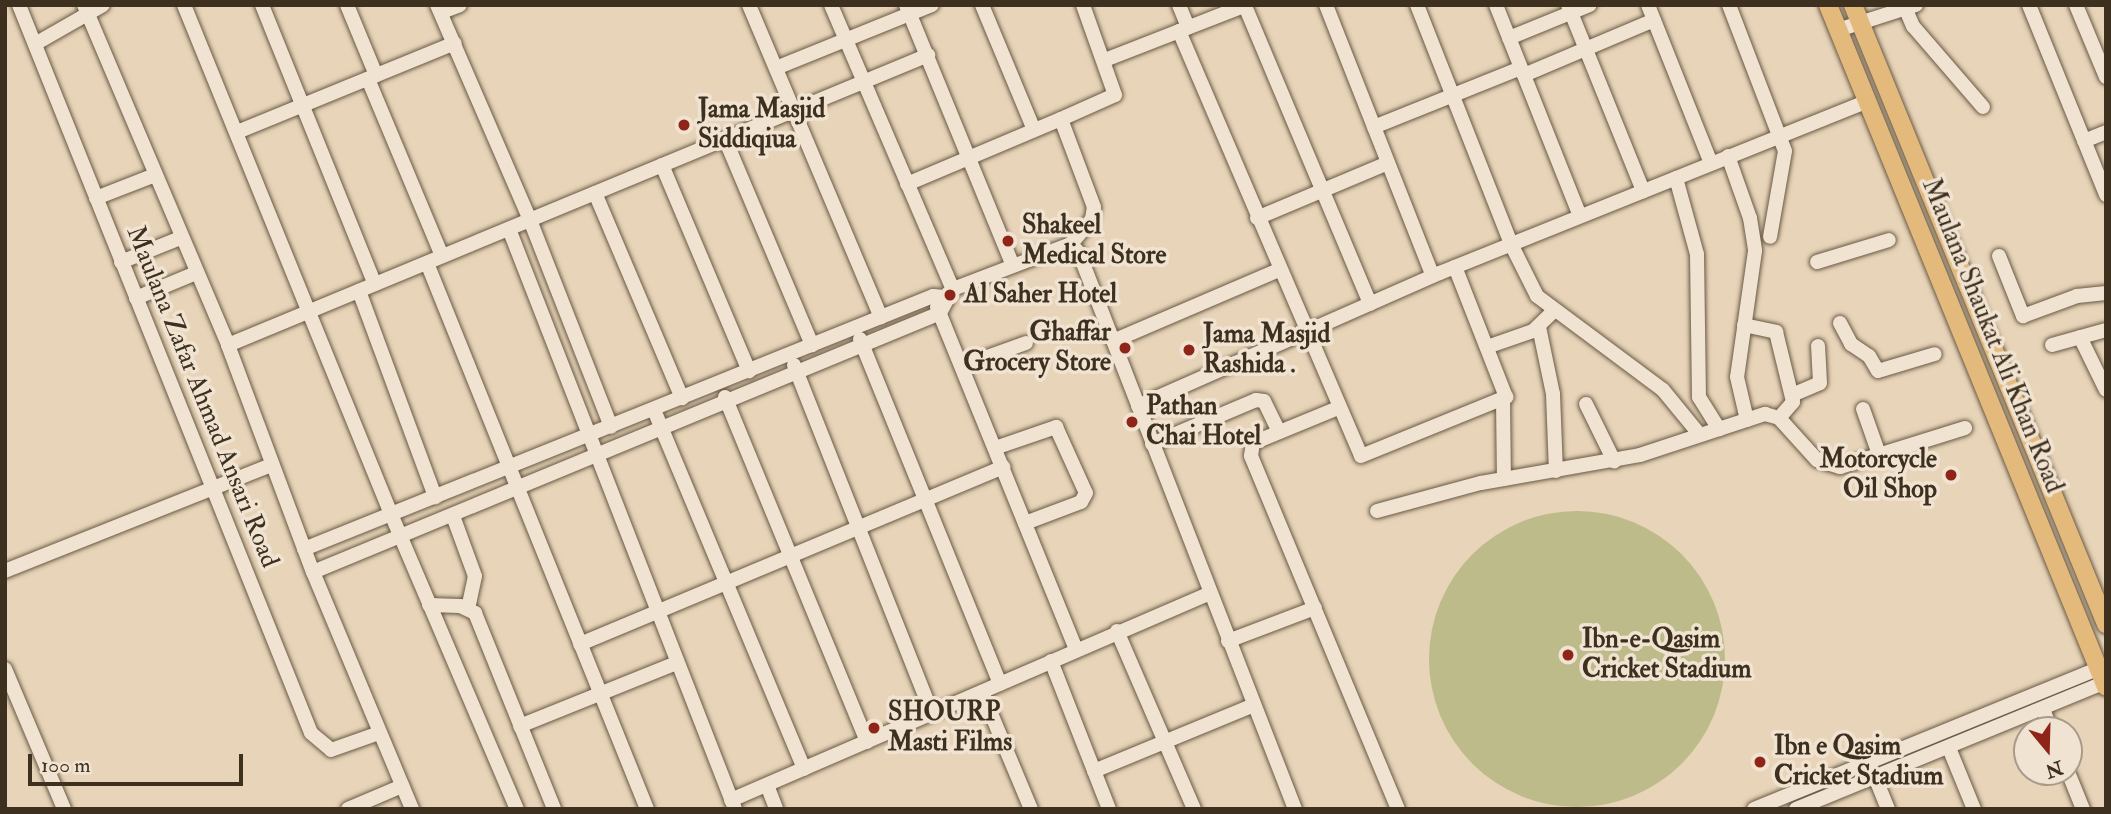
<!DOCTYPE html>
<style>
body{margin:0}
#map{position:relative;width:2111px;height:814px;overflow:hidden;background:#e8d4b8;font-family:"IM FELL Double Pica",serif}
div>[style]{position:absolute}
.green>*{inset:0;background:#bdbb8a}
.round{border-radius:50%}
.roads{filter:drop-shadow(0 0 2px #685945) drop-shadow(0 0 2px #685945)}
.minor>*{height:14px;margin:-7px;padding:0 7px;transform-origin:7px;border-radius:7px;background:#f0e3d1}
.major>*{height:18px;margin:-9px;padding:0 9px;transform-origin:9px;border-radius:9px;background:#e4ba7c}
.dots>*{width:19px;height:19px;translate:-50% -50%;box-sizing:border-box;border:4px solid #f0e3d1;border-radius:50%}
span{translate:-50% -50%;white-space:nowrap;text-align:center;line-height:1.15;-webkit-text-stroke:7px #f0e3d1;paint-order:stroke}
.poi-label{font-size:26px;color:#3e301f;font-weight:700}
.left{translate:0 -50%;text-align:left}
.right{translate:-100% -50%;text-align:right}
.street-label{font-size:26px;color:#3e301f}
.frame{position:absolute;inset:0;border:7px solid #3e301f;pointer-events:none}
.north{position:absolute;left:2013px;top:716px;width:70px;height:70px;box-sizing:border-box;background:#f0e3d1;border:2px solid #a99b8a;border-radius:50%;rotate:161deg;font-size:19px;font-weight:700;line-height:28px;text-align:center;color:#3e301f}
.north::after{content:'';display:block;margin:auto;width:24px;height:32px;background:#8f2418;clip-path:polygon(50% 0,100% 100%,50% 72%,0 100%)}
.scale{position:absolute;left:28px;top:754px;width:215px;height:32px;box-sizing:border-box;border:4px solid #3e301f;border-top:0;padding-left:9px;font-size:21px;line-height:24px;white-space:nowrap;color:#3e301f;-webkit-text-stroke:5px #f0e3d1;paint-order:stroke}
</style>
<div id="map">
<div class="green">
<i class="round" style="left:1429px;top:511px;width:296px;height:296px"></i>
</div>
<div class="roads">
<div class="minor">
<i style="left:19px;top:5px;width:784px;rotate:68.14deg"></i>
<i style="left:311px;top:733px;width:26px;rotate:40deg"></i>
<i style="left:331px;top:750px;width:51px;rotate:-19.5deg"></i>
<i style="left:84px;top:5px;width:369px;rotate:67deg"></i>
<i style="left:228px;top:345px;width:242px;rotate:69.5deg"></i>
<i style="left:313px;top:572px;width:257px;rotate:67.3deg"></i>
<i style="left:184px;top:5px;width:549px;rotate:67.87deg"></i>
<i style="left:391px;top:514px;width:321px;rotate:66.9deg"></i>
<i style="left:262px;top:5px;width:301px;rotate:68deg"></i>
<i style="left:347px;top:5px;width:76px;rotate:67.5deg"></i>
<i style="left:437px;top:5px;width:234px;rotate:66.6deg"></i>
<i style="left:530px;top:220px;width:222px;rotate:68.6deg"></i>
<i style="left:749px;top:5px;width:339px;rotate:67.1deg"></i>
<i style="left:831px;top:5px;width:309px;rotate:66.8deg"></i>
<i style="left:906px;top:5px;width:279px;rotate:67.7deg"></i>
<i style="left:982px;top:5px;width:135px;rotate:67.4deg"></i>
<i style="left:1179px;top:5px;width:24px;rotate:68deg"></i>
<i style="left:1326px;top:5px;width:291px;rotate:68.5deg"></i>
<i style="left:1417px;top:5px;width:257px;rotate:68.5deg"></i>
<i style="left:1511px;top:244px;width:58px;rotate:63.4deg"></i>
<i style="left:1537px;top:296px;width:157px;rotate:36.7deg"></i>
<i style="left:1663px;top:390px;width:58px;rotate:50.6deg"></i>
<i style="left:1496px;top:5px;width:227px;rotate:68.3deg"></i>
<i style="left:1568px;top:5px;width:201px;rotate:68deg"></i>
<i style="left:1648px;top:5px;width:170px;rotate:68.3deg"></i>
<i style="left:1729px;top:5px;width:156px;rotate:69deg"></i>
<i style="left:1785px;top:151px;width:87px;rotate:99.9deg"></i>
<i style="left:1904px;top:5px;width:23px;rotate:67deg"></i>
<i style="left:1913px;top:26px;width:107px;rotate:49.2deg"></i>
<i style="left:2029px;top:5px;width:205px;rotate:67.9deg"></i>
<i style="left:2076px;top:5px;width:78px;rotate:67.4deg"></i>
<i style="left:1245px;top:6px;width:323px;rotate:67.2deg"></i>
<i style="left:442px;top:12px;width:19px;rotate:-21deg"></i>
<i style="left:1838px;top:30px;width:82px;rotate:-17.8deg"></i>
<i style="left:1179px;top:31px;width:462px;rotate:66.8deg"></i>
<i style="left:1361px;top:456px;width:157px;rotate:-22.1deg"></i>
<i style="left:1506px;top:397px;width:140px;rotate:-111.4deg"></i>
<i style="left:1509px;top:38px;width:87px;rotate:-22.2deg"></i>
<i style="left:35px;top:44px;width:78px;rotate:-29.8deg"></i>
<i style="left:1105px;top:60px;width:151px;rotate:-21.3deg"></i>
<i style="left:776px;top:68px;width:168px;rotate:-22deg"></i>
<i style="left:1524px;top:75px;width:141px;rotate:-22.9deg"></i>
<i style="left:368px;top:79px;width:192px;rotate:67.3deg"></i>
<i style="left:1374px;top:127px;width:158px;rotate:-21.9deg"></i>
<i style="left:237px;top:132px;width:235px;rotate:-22.2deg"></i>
<i style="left:725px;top:139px;width:224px;rotate:67.1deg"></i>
<i style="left:2084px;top:141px;width:24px;rotate:-22deg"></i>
<i style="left:1728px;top:156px;width:66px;rotate:70.5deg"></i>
<i style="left:1750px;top:218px;width:33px;rotate:81deg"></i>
<i style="left:1755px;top:251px;width:127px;rotate:98.1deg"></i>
<i style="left:1737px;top:377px;width:44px;rotate:76.9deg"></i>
<i style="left:662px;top:165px;width:224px;rotate:67.1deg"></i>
<i style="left:1676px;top:178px;width:79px;rotate:74.6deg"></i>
<i style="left:1697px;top:254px;width:143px;rotate:89.2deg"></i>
<i style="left:1699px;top:397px;width:38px;rotate:58deg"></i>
<i style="left:907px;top:184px;width:167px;rotate:-22.9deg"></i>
<i style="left:595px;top:193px;width:223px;rotate:67deg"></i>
<i style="left:96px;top:198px;width:63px;rotate:-21.3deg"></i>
<i style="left:1257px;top:218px;width:142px;rotate:-22.8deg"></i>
<i style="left:509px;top:229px;width:622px;rotate:68.71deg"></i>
<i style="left:1071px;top:244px;width:12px;rotate:48deg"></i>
<i style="left:1079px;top:253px;width:596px;rotate:68.77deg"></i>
<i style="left:1999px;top:256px;width:65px;rotate:68.2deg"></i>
<i style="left:2023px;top:316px;width:58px;rotate:-20.3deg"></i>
<i style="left:2077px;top:296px;width:29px;rotate:-6deg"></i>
<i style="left:121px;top:262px;width:64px;rotate:-22.1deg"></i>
<i style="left:1817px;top:262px;width:75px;rotate:-17deg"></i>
<i style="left:427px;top:263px;width:589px;rotate:68.05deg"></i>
<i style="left:359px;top:291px;width:220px;rotate:69.7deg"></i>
<i style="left:136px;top:298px;width:65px;rotate:-22.6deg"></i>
<i style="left:937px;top:307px;width:369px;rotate:67.9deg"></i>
<i style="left:1840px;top:323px;width:24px;rotate:62deg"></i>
<i style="left:1851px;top:344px;width:22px;rotate:34deg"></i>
<i style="left:1869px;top:356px;width:17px;rotate:59deg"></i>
<i style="left:1878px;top:371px;width:59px;rotate:-16.6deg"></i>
<i style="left:1744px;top:325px;width:33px;rotate:12deg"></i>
<i style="left:1776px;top:332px;width:72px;rotate:76.3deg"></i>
<i style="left:1793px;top:402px;width:21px;rotate:131deg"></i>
<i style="left:1539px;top:327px;width:68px;rotate:78.2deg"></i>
<i style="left:1553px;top:394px;width:77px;rotate:87.8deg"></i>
<i style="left:2080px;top:337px;width:59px;rotate:63.9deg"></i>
<i style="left:860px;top:339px;width:372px;rotate:67.9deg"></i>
<i style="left:1113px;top:341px;width:181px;rotate:-23.2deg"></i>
<i style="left:228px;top:345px;width:758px;rotate:-22.5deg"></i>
<i style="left:2052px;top:345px;width:56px;rotate:-15.5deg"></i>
<i style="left:1487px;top:347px;width:49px;rotate:-19.2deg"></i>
<i style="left:1533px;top:331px;width:28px;rotate:-44deg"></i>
<i style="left:794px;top:365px;width:375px;rotate:68.4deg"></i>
<i style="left:962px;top:366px;width:68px;rotate:-19.8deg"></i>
<i style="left:1792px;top:395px;width:30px;rotate:-23deg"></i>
<i style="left:1820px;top:383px;width:37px;rotate:-93deg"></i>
<i style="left:725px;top:397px;width:373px;rotate:67.6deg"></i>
<i style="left:1503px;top:401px;width:78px;rotate:89.3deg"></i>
<i style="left:1586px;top:404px;width:64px;rotate:63.8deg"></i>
<i style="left:1138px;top:406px;width:330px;rotate:-23.8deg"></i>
<i style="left:1440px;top:273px;width:461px;rotate:-21.9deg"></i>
<i style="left:1338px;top:408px;width:92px;rotate:157.6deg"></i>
<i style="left:1253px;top:443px;width:13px;rotate:99deg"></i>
<i style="left:1251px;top:456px;width:382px;rotate:67.4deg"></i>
<i style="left:1863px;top:409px;width:51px;rotate:70.5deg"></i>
<i style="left:654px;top:410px;width:389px;rotate:67.3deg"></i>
<i style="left:1152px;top:444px;width:113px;rotate:-22.9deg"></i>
<i style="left:1256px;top:400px;width:8px;rotate:7deg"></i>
<i style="left:1264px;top:401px;width:34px;rotate:64deg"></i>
<i style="left:995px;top:448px;width:65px;rotate:-19deg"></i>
<i style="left:1056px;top:427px;width:72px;rotate:65.6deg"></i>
<i style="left:1086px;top:493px;width:10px;rotate:119deg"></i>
<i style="left:1081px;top:502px;width:60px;rotate:159.4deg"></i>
<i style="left:1377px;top:511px;width:108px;rotate:-15.1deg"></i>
<i style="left:1481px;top:483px;width:161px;rotate:-10deg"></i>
<i style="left:1640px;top:455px;width:132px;rotate:-18.2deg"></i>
<i style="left:1765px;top:414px;width:15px;rotate:16deg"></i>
<i style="left:1779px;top:418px;width:57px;rotate:47.9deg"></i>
<i style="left:1817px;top:460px;width:24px;rotate:17deg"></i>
<i style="left:1840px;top:467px;width:131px;rotate:-17.3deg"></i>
<i style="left:453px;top:516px;width:64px;rotate:69.9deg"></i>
<i style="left:475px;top:576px;width:33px;rotate:102deg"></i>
<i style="left:304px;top:549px;width:678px;rotate:-21.91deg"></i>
<i style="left:933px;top:296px;width:12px;rotate:5deg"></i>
<i style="left:5px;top:571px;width:287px;rotate:-21.7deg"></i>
<i style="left:313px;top:572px;width:678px;rotate:-22.44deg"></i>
<i style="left:940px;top:313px;width:27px;rotate:-62deg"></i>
<i style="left:953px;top:289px;width:126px;rotate:-20.9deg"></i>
<i style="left:1071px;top:244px;width:33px;rotate:-50deg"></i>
<i style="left:1092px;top:219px;width:12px;rotate:-81deg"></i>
<i style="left:1094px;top:207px;width:94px;rotate:-110.6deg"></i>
<i style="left:1061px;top:119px;width:59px;rotate:-24deg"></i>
<i style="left:1115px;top:95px;width:96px;rotate:-109.6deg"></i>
<i style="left:429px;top:605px;width:31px;rotate:2deg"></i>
<i style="left:460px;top:606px;width:17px;rotate:25deg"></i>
<i style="left:475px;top:613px;width:211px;rotate:68deg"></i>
<i style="left:1117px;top:631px;width:194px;rotate:66.6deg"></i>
<i style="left:1228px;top:641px;width:93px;rotate:-20.8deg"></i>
<i style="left:580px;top:644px;width:459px;rotate:-22.7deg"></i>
<i style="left:1051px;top:661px;width:159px;rotate:68.6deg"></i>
<i style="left:5px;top:669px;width:152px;rotate:67.1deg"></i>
<i style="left:982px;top:692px;width:127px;rotate:67.3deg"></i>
<i style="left:2043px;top:709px;width:22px;rotate:69deg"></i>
<i style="left:520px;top:726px;width:169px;rotate:-21.9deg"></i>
<i style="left:1949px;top:748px;width:66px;rotate:67.7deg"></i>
<i style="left:1094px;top:771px;width:173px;rotate:-22.4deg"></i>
<i style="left:2068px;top:772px;width:40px;rotate:68deg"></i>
<i style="left:1875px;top:777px;width:35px;rotate:68deg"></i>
<i style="left:767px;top:785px;width:26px;rotate:69deg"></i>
<i style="left:731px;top:800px;width:520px;rotate:-23.36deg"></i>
<i style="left:348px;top:809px;width:59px;rotate:-23.1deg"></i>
<i style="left:1754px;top:809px;width:380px;rotate:-22.2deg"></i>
<i style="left:1796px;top:809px;width:335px;rotate:-22.3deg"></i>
</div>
<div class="major">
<i style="left:1828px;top:5px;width:736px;rotate:67.82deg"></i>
<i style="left:1853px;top:5px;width:669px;rotate:67.77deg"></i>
</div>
</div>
<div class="dots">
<i style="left:684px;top:125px;background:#8f2418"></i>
<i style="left:1008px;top:241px;background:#8f2418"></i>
<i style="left:950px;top:295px;background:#8f2418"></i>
<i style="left:1125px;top:348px;background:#8f2418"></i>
<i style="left:1189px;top:350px;background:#8f2418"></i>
<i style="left:1132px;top:422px;background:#8f2418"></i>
<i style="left:1951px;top:475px;background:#8f2418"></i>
<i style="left:1568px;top:655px;background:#8f2418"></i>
<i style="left:874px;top:728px;background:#8f2418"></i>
<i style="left:1760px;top:762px;background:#8f2418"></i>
</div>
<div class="poi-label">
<span class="left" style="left:698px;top:125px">Jama Masjid<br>Siddiqiua</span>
<span class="left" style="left:1022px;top:241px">Shakeel<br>Medical Store</span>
<span class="left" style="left:964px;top:295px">Al Saher Hotel</span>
<span class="right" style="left:1111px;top:348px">Ghaffar<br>Grocery Store</span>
<span class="left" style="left:1203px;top:350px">Jama Masjid<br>Rashida .</span>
<span class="left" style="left:1146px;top:422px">Pathan<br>Chai Hotel</span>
<span class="right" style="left:1937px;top:475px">Motorcycle<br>Oil Shop</span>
<span class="left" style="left:1582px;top:655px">Ibn-e-Qasim<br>Cricket Stadium</span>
<span class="left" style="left:888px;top:728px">SHOURP<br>Masti Films</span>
<span class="left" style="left:1774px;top:762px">Ibn e Qasim<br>Cricket Stadium</span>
</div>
<div class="street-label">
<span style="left:1992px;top:336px;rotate:68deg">Maulana Shaukat Ali Khan Road</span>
<span style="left:202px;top:397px;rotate:68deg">Maulana Zafar Ahmad Ansari Road</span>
</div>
<div class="frame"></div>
<div class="north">N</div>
<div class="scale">100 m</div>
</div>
